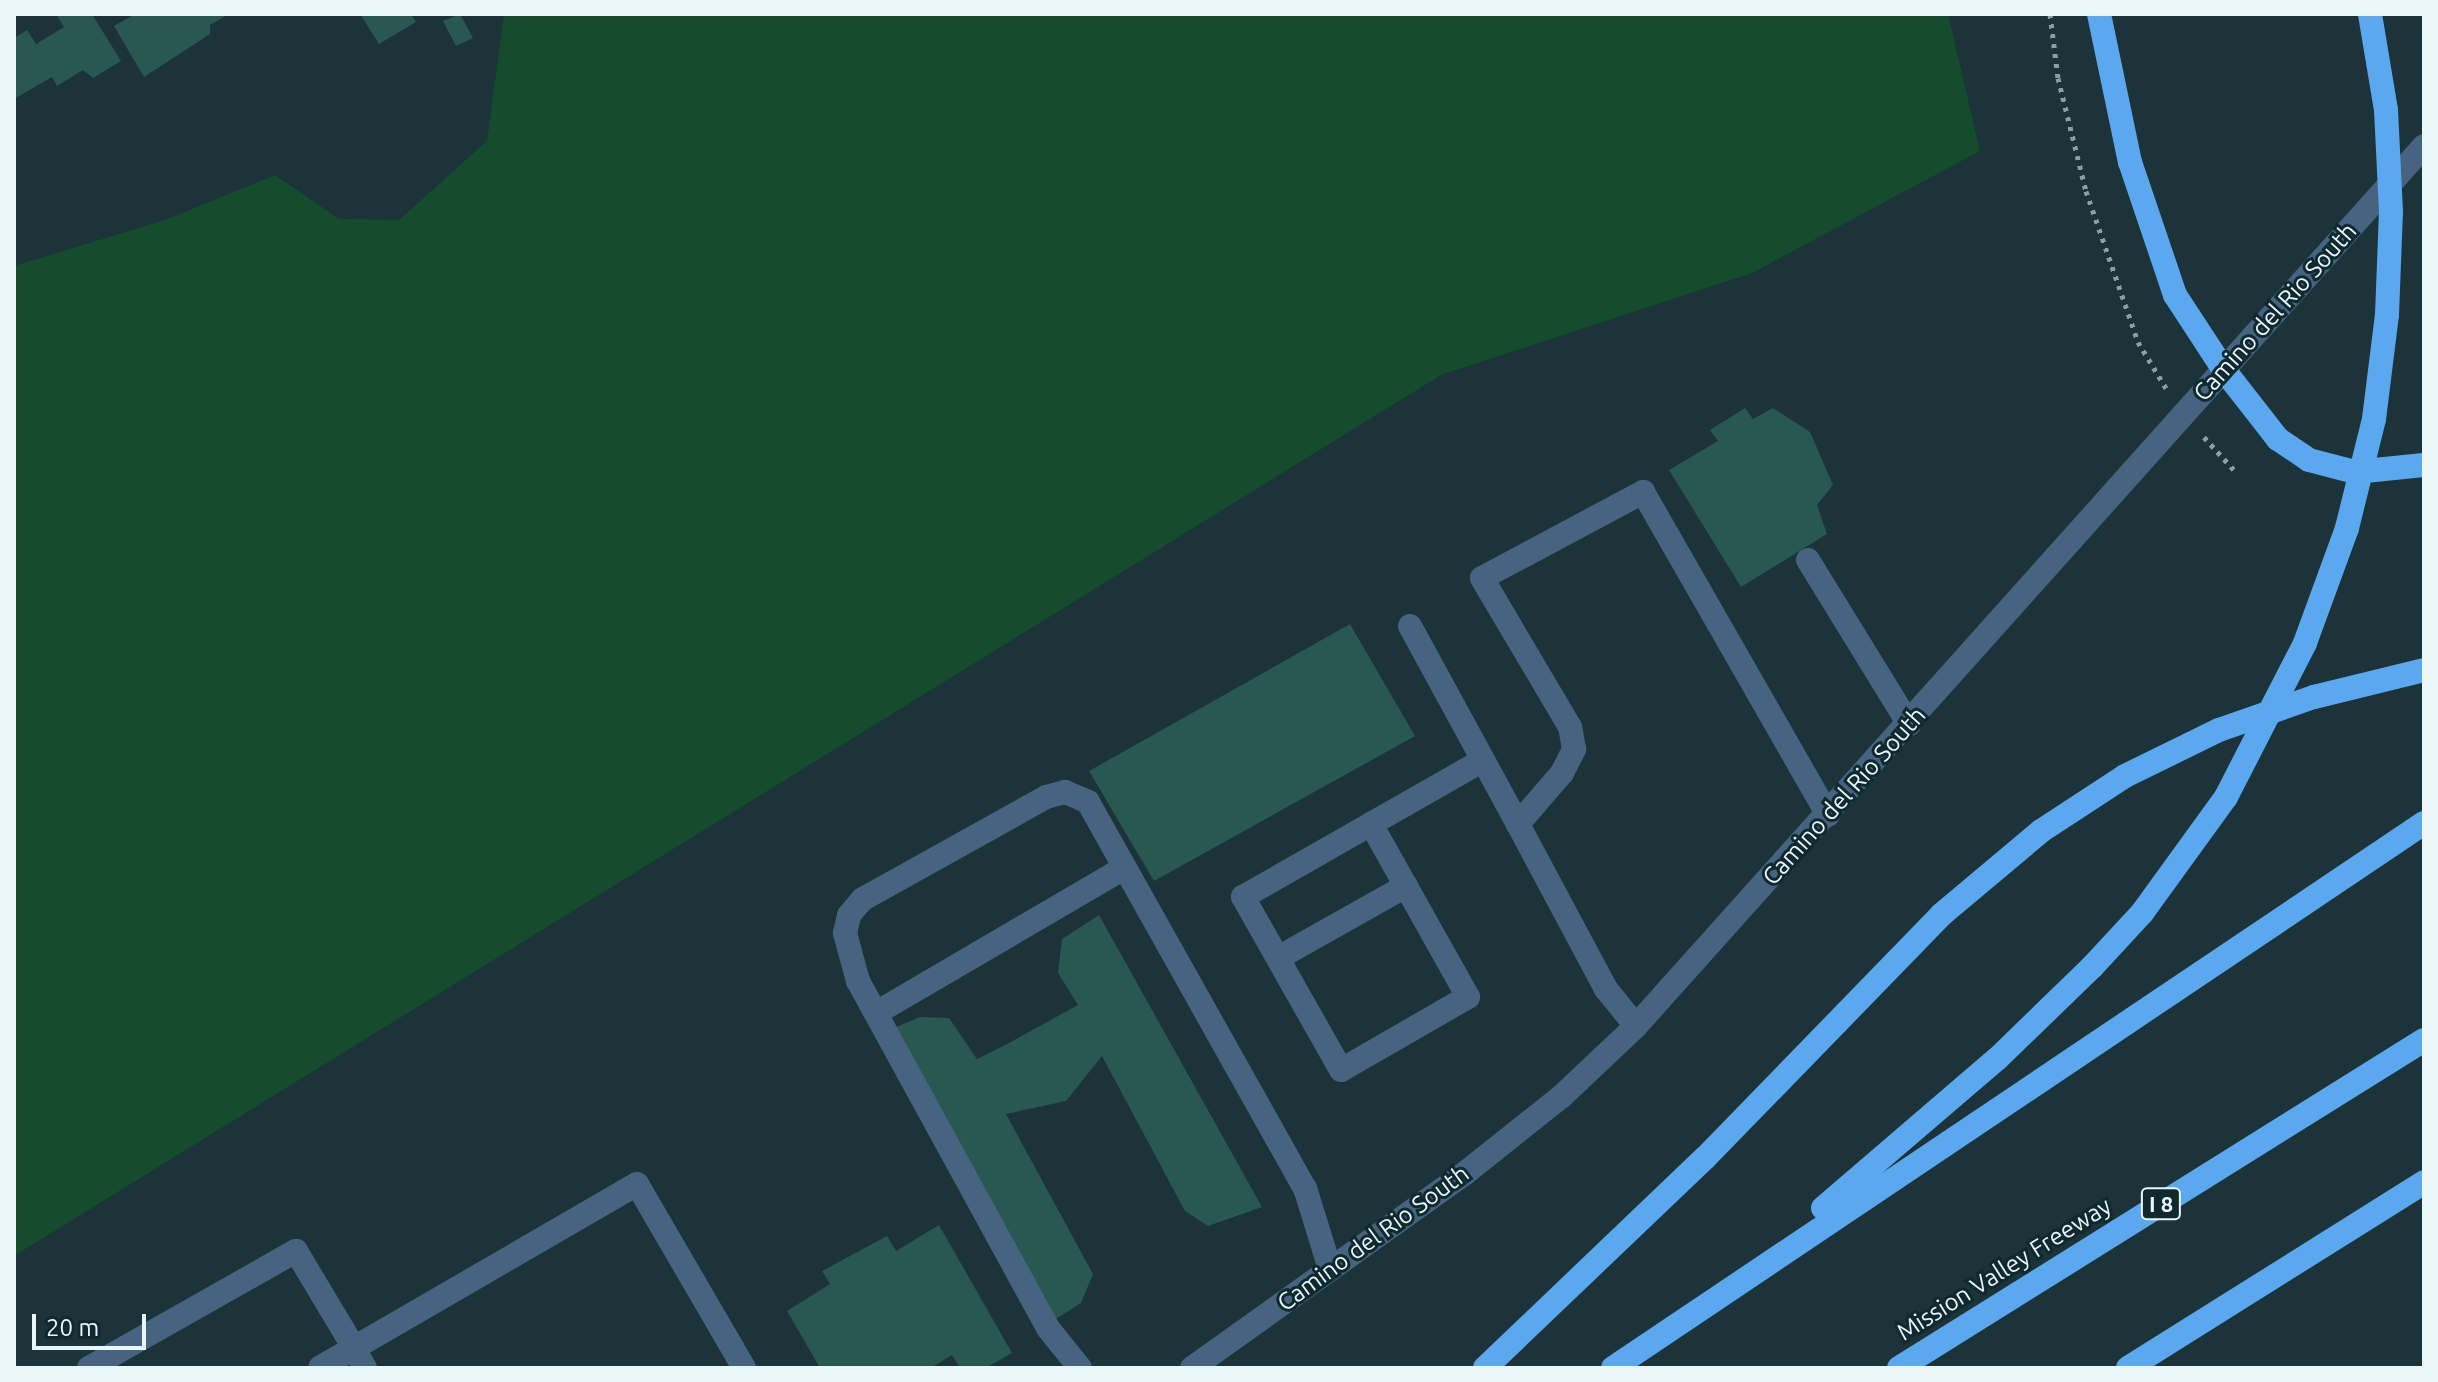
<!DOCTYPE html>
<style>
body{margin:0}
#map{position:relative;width:2438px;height:1382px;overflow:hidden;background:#1b3339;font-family:Ubuntu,sans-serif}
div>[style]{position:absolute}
.green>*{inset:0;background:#144c2d}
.building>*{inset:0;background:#295752}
.path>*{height:5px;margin-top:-2.5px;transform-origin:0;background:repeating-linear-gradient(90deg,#8c9ea3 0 4px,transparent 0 10px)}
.minor>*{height:24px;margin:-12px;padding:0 12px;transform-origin:12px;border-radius:12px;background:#46637f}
.highway>*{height:24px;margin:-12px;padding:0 12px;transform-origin:12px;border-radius:12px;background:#5ca8ee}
.highway-bridge>*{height:24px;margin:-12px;padding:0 12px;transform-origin:12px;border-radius:12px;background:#5ca8ee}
span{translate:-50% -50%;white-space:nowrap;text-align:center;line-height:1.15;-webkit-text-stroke:6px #10292f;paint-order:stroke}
.shield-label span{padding:2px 6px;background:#10292f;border:2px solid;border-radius:6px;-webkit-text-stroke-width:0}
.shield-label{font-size:22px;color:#e9f7fb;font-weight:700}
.street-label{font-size:24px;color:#e9f7fb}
.frame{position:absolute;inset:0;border:16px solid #e9f7fb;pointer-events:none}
.scale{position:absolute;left:32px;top:1314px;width:114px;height:36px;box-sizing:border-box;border:4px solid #e9f7fb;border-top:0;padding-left:10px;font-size:24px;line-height:28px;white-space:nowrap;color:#e9f7fb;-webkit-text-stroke:6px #10292f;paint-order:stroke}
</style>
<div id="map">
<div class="green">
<i style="clip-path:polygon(504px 14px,1948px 14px,1980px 151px,1752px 273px,1441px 375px,14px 1256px,14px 266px,168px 219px,275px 175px,339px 219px,399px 220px,487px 141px)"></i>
</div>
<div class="building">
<i style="clip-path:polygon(56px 14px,92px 14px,121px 61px,93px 78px,83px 70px,57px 86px,52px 77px,14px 99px,14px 38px,27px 30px,36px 44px,64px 27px)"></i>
<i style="clip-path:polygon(135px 14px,229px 14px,210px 25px,210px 34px,144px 77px,114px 26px)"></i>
<i style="clip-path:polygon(360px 14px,411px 14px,416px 22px,379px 44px)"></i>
<i style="clip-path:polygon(460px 14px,473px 38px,456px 46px,443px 21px)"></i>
<i style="clip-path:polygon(1745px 408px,1753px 419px,1773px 408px,1810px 432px,1833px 485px,1817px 505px,1827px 534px,1741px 587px,1669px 470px,1718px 441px,1710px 430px)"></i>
<i style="clip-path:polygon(1350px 624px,1415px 736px,1154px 881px,1089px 771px)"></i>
<i style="clip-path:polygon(1099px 915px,1262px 1207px,1208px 1226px,1185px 1211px,1102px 1056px,1066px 1101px,1006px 1114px,1093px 1274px,1081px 1303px,1048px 1324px,889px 1030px,920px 1017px,949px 1018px,977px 1059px,1007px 1044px,1078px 1005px,1058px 973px,1062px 939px)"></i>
<i style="clip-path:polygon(939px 1225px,1012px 1353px,986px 1368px,960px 1368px,952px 1355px,931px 1368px,820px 1368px,787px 1311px,830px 1284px,822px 1271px,887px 1236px,896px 1251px)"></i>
</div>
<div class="path">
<i style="left:2050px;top:14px;width:64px;rotate:82.9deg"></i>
<i style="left:2058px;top:78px;width:116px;rotate:76.1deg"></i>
<i style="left:2086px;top:191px;width:160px;rotate:71deg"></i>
<i style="left:2138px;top:342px;width:54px;rotate:58.7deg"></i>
<i style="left:2204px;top:437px;width:46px;rotate:47.6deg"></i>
</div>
<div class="minor">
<i style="left:1808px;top:560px;width:193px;rotate:58.4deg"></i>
<i style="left:1410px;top:626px;width:226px;rotate:61.4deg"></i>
<i style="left:1371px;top:824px;width:198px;rotate:60.7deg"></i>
<i style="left:1468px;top:997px;width:146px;rotate:150.1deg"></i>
<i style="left:1341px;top:1070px;width:199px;rotate:-119.5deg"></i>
<i style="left:1243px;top:897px;width:147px;rotate:-29.7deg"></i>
<i style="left:1371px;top:824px;width:129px;rotate:-29.7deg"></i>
<i style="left:1278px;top:958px;width:147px;rotate:-29.4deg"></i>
<i style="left:876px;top:1013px;width:287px;rotate:-30.3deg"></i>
<i style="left:1636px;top:1026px;width:48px;rotate:-129deg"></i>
<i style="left:1606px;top:989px;width:187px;rotate:-118.1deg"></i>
<i style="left:1518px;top:824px;width:67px;rotate:-49.2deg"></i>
<i style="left:1562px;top:773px;width:27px;rotate:-63deg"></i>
<i style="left:1574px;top:749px;width:22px;rotate:-100deg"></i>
<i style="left:1570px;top:727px;width:173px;rotate:-120.6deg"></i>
<i style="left:1482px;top:578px;width:183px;rotate:-28.1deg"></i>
<i style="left:1643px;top:492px;width:372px;rotate:60.2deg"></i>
<i style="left:89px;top:1368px;width:238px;rotate:-29.5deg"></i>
<i style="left:296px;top:1251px;width:113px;rotate:59.1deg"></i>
<i style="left:354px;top:1348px;width:39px;rotate:150deg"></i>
<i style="left:365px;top:1368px;width:23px;rotate:-119deg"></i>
<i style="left:354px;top:1348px;width:327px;rotate:-30.1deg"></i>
<i style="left:637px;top:1184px;width:213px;rotate:59.8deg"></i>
<i style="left:1080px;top:1368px;width:51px;rotate:-128.7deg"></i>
<i style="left:1048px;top:1328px;width:396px;rotate:-118.7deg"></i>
<i style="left:858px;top:981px;width:50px;rotate:-105.2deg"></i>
<i style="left:845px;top:933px;width:18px;rotate:-77deg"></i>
<i style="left:849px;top:915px;width:21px;rotate:-49deg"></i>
<i style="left:863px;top:899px;width:210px;rotate:-29.1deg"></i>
<i style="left:1046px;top:797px;width:20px;rotate:-15deg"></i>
<i style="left:1065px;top:792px;width:25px;rotate:23deg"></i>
<i style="left:1088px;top:802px;width:443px;rotate:60.7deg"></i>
<i style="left:1305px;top:1188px;width:85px;rotate:72.8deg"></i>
<i style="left:1192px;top:1368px;width:334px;rotate:-35.5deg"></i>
<i style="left:1464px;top:1174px;width:125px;rotate:-38.5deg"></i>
<i style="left:1562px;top:1096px;width:102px;rotate:-43.4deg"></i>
<i style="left:1636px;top:1026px;width:1181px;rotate:-48.16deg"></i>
</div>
<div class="highway">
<i style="left:2099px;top:14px;width:151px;rotate:78.2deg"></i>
<i style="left:2130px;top:162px;width:140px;rotate:71.3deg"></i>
<i style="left:2175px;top:295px;width:90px;rotate:56.8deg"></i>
<i style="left:2224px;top:370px;width:88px;rotate:52deg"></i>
<i style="left:2278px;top:439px;width:37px;rotate:34deg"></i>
<i style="left:2309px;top:460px;width:48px;rotate:14.6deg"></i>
<i style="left:2355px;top:472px;width:69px;rotate:-5.8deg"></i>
<i style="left:1823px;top:1208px;width:229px;rotate:-40.6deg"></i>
<i style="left:1997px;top:1059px;width:132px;rotate:-44.1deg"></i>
<i style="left:1485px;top:1368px;width:304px;rotate:-43.7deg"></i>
<i style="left:1705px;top:1158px;width:339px;rotate:-45.8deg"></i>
<i style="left:1941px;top:915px;width:131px;rotate:-40deg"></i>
<i style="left:2041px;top:831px;width:100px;rotate:-33.2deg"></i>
<i style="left:2125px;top:776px;width:105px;rotate:-26.1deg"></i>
<i style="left:2219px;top:730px;width:101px;rotate:-19.2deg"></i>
<i style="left:2314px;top:697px;width:113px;rotate:-13.8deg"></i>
<i style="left:1613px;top:1368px;width:977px;rotate:-33.9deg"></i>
<i style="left:1899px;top:1368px;width:619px;rotate:-32deg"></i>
<i style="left:2128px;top:1368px;width:350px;rotate:-32.1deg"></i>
</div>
<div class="highway-bridge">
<i style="left:2092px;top:967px;width:74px;rotate:-47.2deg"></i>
<i style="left:2142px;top:913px;width:143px;rotate:-54.1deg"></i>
<i style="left:2226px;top:797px;width:173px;rotate:-62.8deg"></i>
<i style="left:2305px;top:643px;width:122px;rotate:-69.9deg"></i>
<i style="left:2347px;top:528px;width:112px;rotate:-76.1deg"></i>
<i style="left:2374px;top:419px;width:105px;rotate:-82.9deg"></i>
<i style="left:2387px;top:315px;width:103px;rotate:-87.8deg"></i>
<i style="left:2391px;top:212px;width:102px;rotate:-92.8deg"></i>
<i style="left:2386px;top:110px;width:97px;rotate:-99.5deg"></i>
</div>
<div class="shield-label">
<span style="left:2161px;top:1204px">I 8</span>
</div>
<div class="street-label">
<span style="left:2275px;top:312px;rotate:-48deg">Camino del Rio South</span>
<span style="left:1844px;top:796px;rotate:-48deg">Camino del Rio South</span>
<span style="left:1373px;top:1238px;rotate:-36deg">Camino del Rio South</span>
<span style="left:2004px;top:1269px;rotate:-32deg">Mission Valley Freeway</span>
</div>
<div class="frame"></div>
<div class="scale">20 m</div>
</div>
